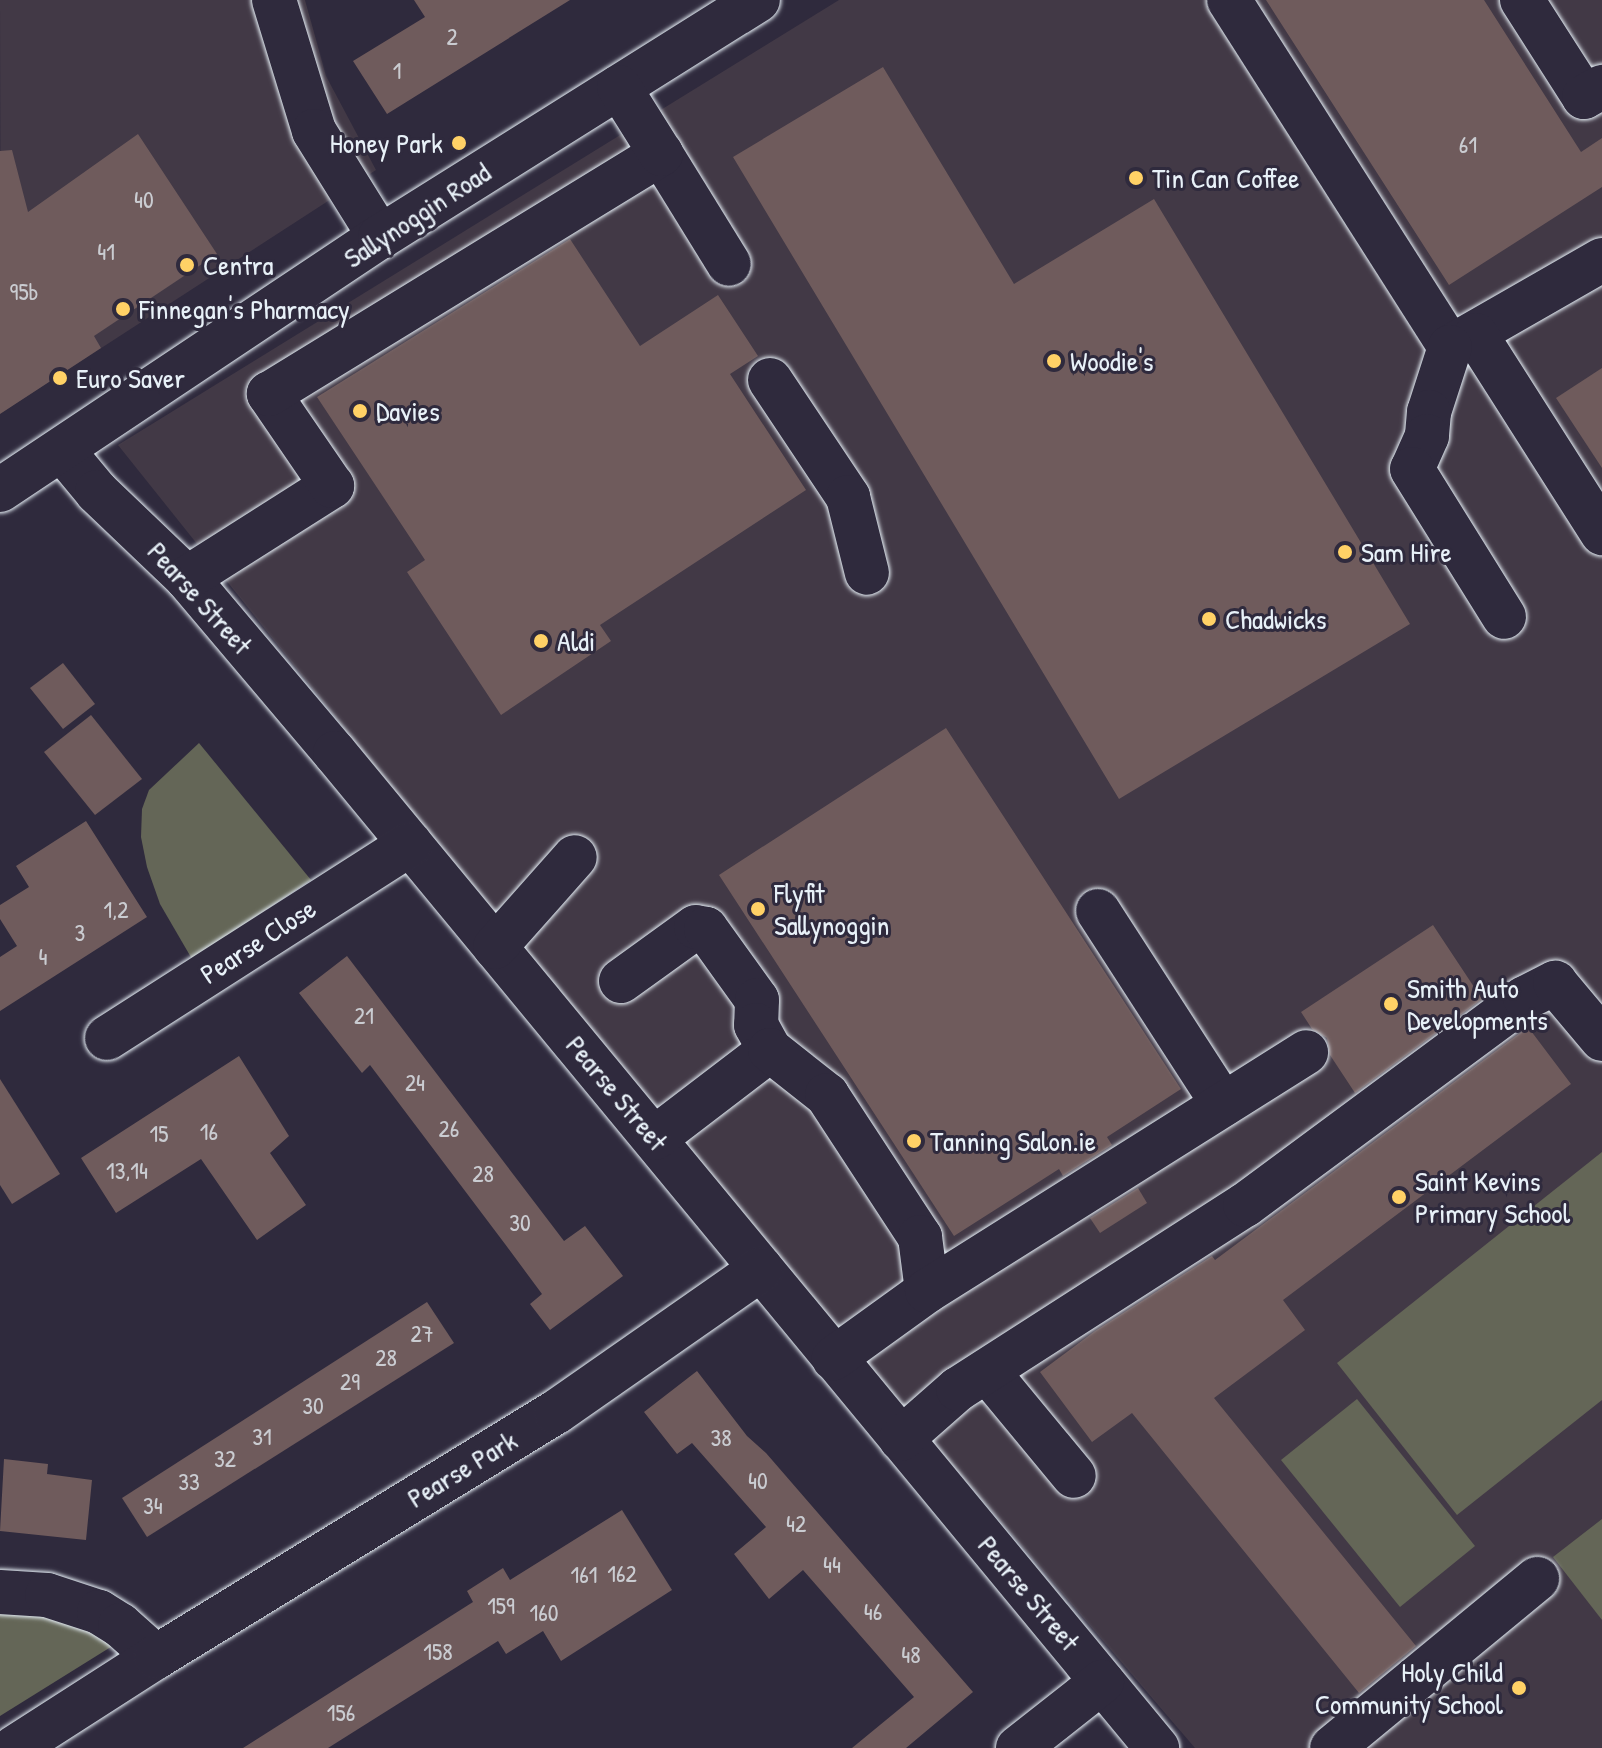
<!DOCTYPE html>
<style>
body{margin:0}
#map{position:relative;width:1602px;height:1748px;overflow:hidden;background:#2f2a3d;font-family:"Patrick Hand",sans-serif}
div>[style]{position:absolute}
.built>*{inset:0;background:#423946}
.green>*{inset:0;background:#646657}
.building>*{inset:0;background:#6f5b5c}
.roads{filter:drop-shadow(0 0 2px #e8f1f8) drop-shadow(0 0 2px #e8f1f8)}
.minor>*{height:44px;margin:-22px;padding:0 22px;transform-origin:22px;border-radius:22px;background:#2f2a3d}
.dots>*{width:22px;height:22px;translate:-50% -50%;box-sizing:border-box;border:4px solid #2f2a3d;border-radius:50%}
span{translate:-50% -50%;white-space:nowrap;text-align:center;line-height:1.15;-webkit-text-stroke:6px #2f2a3d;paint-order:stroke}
.number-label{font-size:24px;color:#caccd1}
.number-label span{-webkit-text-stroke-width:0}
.poi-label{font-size:28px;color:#e8f1f8}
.right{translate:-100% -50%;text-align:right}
.left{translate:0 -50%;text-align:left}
.street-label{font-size:28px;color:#e8f1f8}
</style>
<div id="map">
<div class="built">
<i style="clip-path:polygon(0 0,305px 0,326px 76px,376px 170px,1px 413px)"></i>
<i style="clip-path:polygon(839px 0,1602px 0,1602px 1748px,1195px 1748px,893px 1396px,857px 1370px,118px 445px)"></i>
</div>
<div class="green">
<i style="clip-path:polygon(199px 743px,311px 880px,192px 959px,160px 904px,147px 867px,141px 837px,142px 809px,149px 790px)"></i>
<i style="clip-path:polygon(1602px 1152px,1602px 1400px,1457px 1515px,1337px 1363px)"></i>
<i style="clip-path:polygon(1357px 1399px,1475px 1546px,1400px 1607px,1281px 1460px)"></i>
<i style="clip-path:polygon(1602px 1519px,1602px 1620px,1553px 1557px)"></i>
<i style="clip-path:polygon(0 1610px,66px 1616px,114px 1645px,0 1716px)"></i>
</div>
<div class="building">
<i style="clip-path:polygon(414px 0,570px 0,387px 114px,353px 61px,425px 17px)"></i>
<i style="clip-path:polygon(1266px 0,1484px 0,1581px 152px,1602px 138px,1602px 187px,1449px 285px)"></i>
<i style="clip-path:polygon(883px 67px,1014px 284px,1154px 199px,1410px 624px,1119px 799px,733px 157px)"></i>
<i style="clip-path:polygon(138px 134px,217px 254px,94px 336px,101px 348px,0 414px,0 151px,12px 150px,28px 212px)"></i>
<i style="clip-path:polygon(570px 239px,640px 346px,718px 295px,758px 356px,730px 374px,806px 490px,600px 625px,611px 641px,501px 715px,407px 572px,425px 560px,317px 397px)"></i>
<i style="clip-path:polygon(1602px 368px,1602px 468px,1556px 398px)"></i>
<i style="clip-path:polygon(63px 663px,95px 704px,63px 729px,30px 688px)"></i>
<i style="clip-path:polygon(91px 715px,142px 779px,95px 815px,44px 752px)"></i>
<i style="clip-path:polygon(946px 728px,1181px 1089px,1107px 1137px,1112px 1145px,1063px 1176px,1059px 1169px,954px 1236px,719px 875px)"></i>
<i style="clip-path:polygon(86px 821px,147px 917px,0 1011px,0 957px,17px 946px,0 919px,0 905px,29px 887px,16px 866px)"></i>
<i style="clip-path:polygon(1433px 925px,1482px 999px,1355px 1093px,1330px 1055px,1327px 1038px,1312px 1029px,1301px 1012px)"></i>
<i style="clip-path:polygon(347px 956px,564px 1241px,585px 1226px,623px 1276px,550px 1330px,530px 1304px,542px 1294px,505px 1244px,370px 1065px,362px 1073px,299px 993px)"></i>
<i style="clip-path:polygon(1528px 1027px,1571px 1084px,1283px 1300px,1305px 1330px,1214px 1398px,1416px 1646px,1359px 1693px,1132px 1413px,1092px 1442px,1040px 1372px,1095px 1331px,1212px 1256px,1215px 1260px)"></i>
<i style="clip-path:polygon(239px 1056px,289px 1136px,270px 1153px,306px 1205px,257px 1240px,201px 1159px,116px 1213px,81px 1158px)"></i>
<i style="clip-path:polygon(0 1079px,60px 1174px,12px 1204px,0 1185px)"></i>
<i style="clip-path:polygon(1138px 1188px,1147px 1203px,1100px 1233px,1090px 1218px)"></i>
<i style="clip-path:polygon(427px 1302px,454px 1343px,147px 1537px,122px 1498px)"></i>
<i style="clip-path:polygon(697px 1371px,747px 1436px,766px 1453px,973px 1692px,906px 1748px,852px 1748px,914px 1697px,803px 1570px,769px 1599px,734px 1554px,766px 1527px,692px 1443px,677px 1454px,644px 1412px)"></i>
<i style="clip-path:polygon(4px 1459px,48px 1464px,47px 1474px,92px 1480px,86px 1540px,0 1531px)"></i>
<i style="clip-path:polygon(622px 1510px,672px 1590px,561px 1661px,543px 1631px,506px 1654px,498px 1641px,328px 1748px,243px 1748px,473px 1602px,467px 1591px,503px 1568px,510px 1580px)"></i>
</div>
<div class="roads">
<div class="minor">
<i style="left:274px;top:0;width:137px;rotate:73deg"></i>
<i style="left:314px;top:131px;width:125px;rotate:58.1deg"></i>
<i style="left:1229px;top:0;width:411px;rotate:57.5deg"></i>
<i style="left:1450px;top:347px;width:175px;rotate:-29.8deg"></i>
<i style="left:1522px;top:0;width:115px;rotate:57.4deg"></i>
<i style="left:1584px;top:97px;width:21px;rotate:-29deg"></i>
<i style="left:661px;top:154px;width:129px;rotate:58.3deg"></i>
<i style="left:1476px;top:335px;width:235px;rotate:57.5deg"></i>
<i style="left:1450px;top:347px;width:68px;rotate:107.9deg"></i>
<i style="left:1429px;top:412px;width:24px;rotate:95deg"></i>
<i style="left:1427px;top:436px;width:36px;rotate:114deg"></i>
<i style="left:1412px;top:469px;width:174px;rotate:58.1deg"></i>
<i style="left:770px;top:380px;width:141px;rotate:56.3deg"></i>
<i style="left:848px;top:497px;width:78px;rotate:76deg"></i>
<i style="left:63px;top:451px;width:53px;rotate:50.3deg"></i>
<i style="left:97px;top:492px;width:124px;rotate:43.7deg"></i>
<i style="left:187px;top:578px;width:229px;rotate:49.8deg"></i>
<i style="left:335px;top:753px;width:1291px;rotate:50.44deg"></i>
<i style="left:0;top:490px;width:457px;rotate:-33.7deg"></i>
<i style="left:380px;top:237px;width:446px;rotate:-32.1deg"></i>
<i style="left:187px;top:578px;width:172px;rotate:-32.4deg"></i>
<i style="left:332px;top:486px;width:112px;rotate:-124.4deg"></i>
<i style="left:269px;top:394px;width:460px;rotate:-31.5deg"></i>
<i style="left:661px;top:154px;width:79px;rotate:-122.1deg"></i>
<i style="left:1098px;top:911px;width:230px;rotate:57.1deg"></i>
<i style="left:495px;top:947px;width:120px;rotate:-48.4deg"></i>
<i style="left:621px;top:981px;width:92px;rotate:-35.8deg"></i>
<i style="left:696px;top:927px;width:10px;rotate:11deg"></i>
<i style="left:706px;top:929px;width:87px;rotate:54.3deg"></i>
<i style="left:757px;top:1000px;width:25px;rotate:92deg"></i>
<i style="left:756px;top:1025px;width:29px;rotate:61deg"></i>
<i style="left:770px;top:1050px;width:145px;rotate:142.6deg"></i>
<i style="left:107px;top:1038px;width:360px;rotate:-32.6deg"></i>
<i style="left:770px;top:1050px;width:73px;rotate:38.3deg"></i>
<i style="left:827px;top:1095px;width:170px;rotate:56.8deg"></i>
<i style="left:920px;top:1237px;width:54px;rotate:82.6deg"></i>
<i style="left:927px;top:1291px;width:115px;rotate:144.2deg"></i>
<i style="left:927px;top:1291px;width:448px;rotate:-32.2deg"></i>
<i style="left:987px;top:1371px;width:136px;rotate:50.4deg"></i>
<i style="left:901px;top:1439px;width:76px;rotate:-41.3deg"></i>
<i style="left:958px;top:1389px;width:341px;rotate:-32.7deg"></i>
<i style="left:1245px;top:1205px;width:348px;rotate:-36.5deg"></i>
<i style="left:1525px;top:998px;width:34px;rotate:-27deg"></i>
<i style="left:1555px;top:983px;width:73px;rotate:50deg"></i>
<i style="left:0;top:1592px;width:47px;rotate:3.7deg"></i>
<i style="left:47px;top:1595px;width:55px;rotate:18.1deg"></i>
<i style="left:99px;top:1612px;width:25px;rotate:32deg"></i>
<i style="left:120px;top:1625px;width:48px;rotate:41.6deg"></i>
<i style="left:14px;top:1748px;width:169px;rotate:-32.7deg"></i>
<i style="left:156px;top:1657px;width:469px;rotate:-31.5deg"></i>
<i style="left:556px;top:1412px;width:250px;rotate:-34.9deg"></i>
<i style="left:1018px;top:1748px;width:107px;rotate:-38.2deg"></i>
<i style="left:1332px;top:1748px;width:266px;rotate:-39.5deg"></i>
</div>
</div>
<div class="dots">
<i style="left:459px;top:143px;background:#ffd166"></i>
<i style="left:1136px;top:178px;background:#ffd166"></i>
<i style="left:187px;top:265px;background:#ffd166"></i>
<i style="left:123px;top:309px;background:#ffd166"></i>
<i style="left:1054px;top:361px;background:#ffd166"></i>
<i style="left:60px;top:378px;background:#ffd166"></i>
<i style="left:360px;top:411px;background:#ffd166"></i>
<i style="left:1345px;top:552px;background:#ffd166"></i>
<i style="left:1209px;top:619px;background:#ffd166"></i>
<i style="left:541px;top:641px;background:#ffd166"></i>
<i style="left:758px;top:909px;background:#ffd166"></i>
<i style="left:1391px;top:1004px;background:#ffd166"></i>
<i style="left:914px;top:1141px;background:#ffd166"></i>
<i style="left:1399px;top:1197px;background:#ffd166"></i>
<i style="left:1519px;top:1688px;background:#ffd166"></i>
</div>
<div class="number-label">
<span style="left:452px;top:37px">2</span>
<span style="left:397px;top:71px">1</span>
<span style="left:1468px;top:145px">61</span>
<span style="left:144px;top:200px">40</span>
<span style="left:106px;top:252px">41</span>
<span style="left:24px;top:292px">95b</span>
<span style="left:116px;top:910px">1,2</span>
<span style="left:80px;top:933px">3</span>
<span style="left:43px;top:957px">4</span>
<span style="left:364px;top:1016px">21</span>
<span style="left:415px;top:1083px">24</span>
<span style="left:449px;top:1129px">26</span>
<span style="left:209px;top:1132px">16</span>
<span style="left:159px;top:1134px">15</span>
<span style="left:127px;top:1171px">13,14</span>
<span style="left:483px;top:1174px">28</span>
<span style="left:520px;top:1223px">30</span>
<span style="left:422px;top:1334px">27</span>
<span style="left:386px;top:1358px">28</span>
<span style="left:350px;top:1382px">29</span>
<span style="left:313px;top:1406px">30</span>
<span style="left:262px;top:1437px">31</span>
<span style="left:721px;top:1438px">38</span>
<span style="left:225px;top:1459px">32</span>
<span style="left:758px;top:1481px">40</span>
<span style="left:189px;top:1482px">33</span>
<span style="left:153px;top:1506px">34</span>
<span style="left:796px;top:1524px">42</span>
<span style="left:832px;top:1565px">44</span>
<span style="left:622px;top:1574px">162</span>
<span style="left:584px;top:1575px">161</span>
<span style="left:501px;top:1606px">159</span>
<span style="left:873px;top:1612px">46</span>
<span style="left:544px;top:1613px">160</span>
<span style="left:438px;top:1652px">158</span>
<span style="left:911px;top:1655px">48</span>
<span style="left:341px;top:1713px">156</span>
</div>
<div class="poi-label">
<span class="right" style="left:443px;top:143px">Honey Park</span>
<span class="left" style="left:1152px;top:178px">Tin Can Coffee</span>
<span class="left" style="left:203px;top:265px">Centra</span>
<span class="left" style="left:139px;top:309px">Finnegan's Pharmacy</span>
<span class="left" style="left:1070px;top:361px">Woodie's</span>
<span class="left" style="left:76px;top:378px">Euro Saver</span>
<span class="left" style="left:376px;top:411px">Davies</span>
<span class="left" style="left:1361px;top:552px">Sam Hire</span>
<span class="left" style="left:1225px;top:619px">Chadwicks</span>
<span class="left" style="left:557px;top:641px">Aldi</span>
<span class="left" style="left:774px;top:909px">Flyfit<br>Sallynoggin</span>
<span class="left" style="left:1407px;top:1004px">Smith Auto<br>Developments</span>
<span class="left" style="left:930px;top:1141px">Tanning Salon.ie</span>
<span class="left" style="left:1415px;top:1197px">Saint Kevins<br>Primary School</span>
<span class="right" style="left:1503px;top:1688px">Holy Child<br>Community School</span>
</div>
<div class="street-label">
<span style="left:417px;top:215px;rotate:-33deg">Sallynoggin Road</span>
<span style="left:200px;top:598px;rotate:48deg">Pearse Street</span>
<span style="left:258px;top:941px;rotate:-33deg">Pearse Close</span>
<span style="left:617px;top:1093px;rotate:50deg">Pearse Street</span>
<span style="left:462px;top:1469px;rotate:-31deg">Pearse Park</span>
<span style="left:1029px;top:1593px;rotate:50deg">Pearse Street</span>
</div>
</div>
